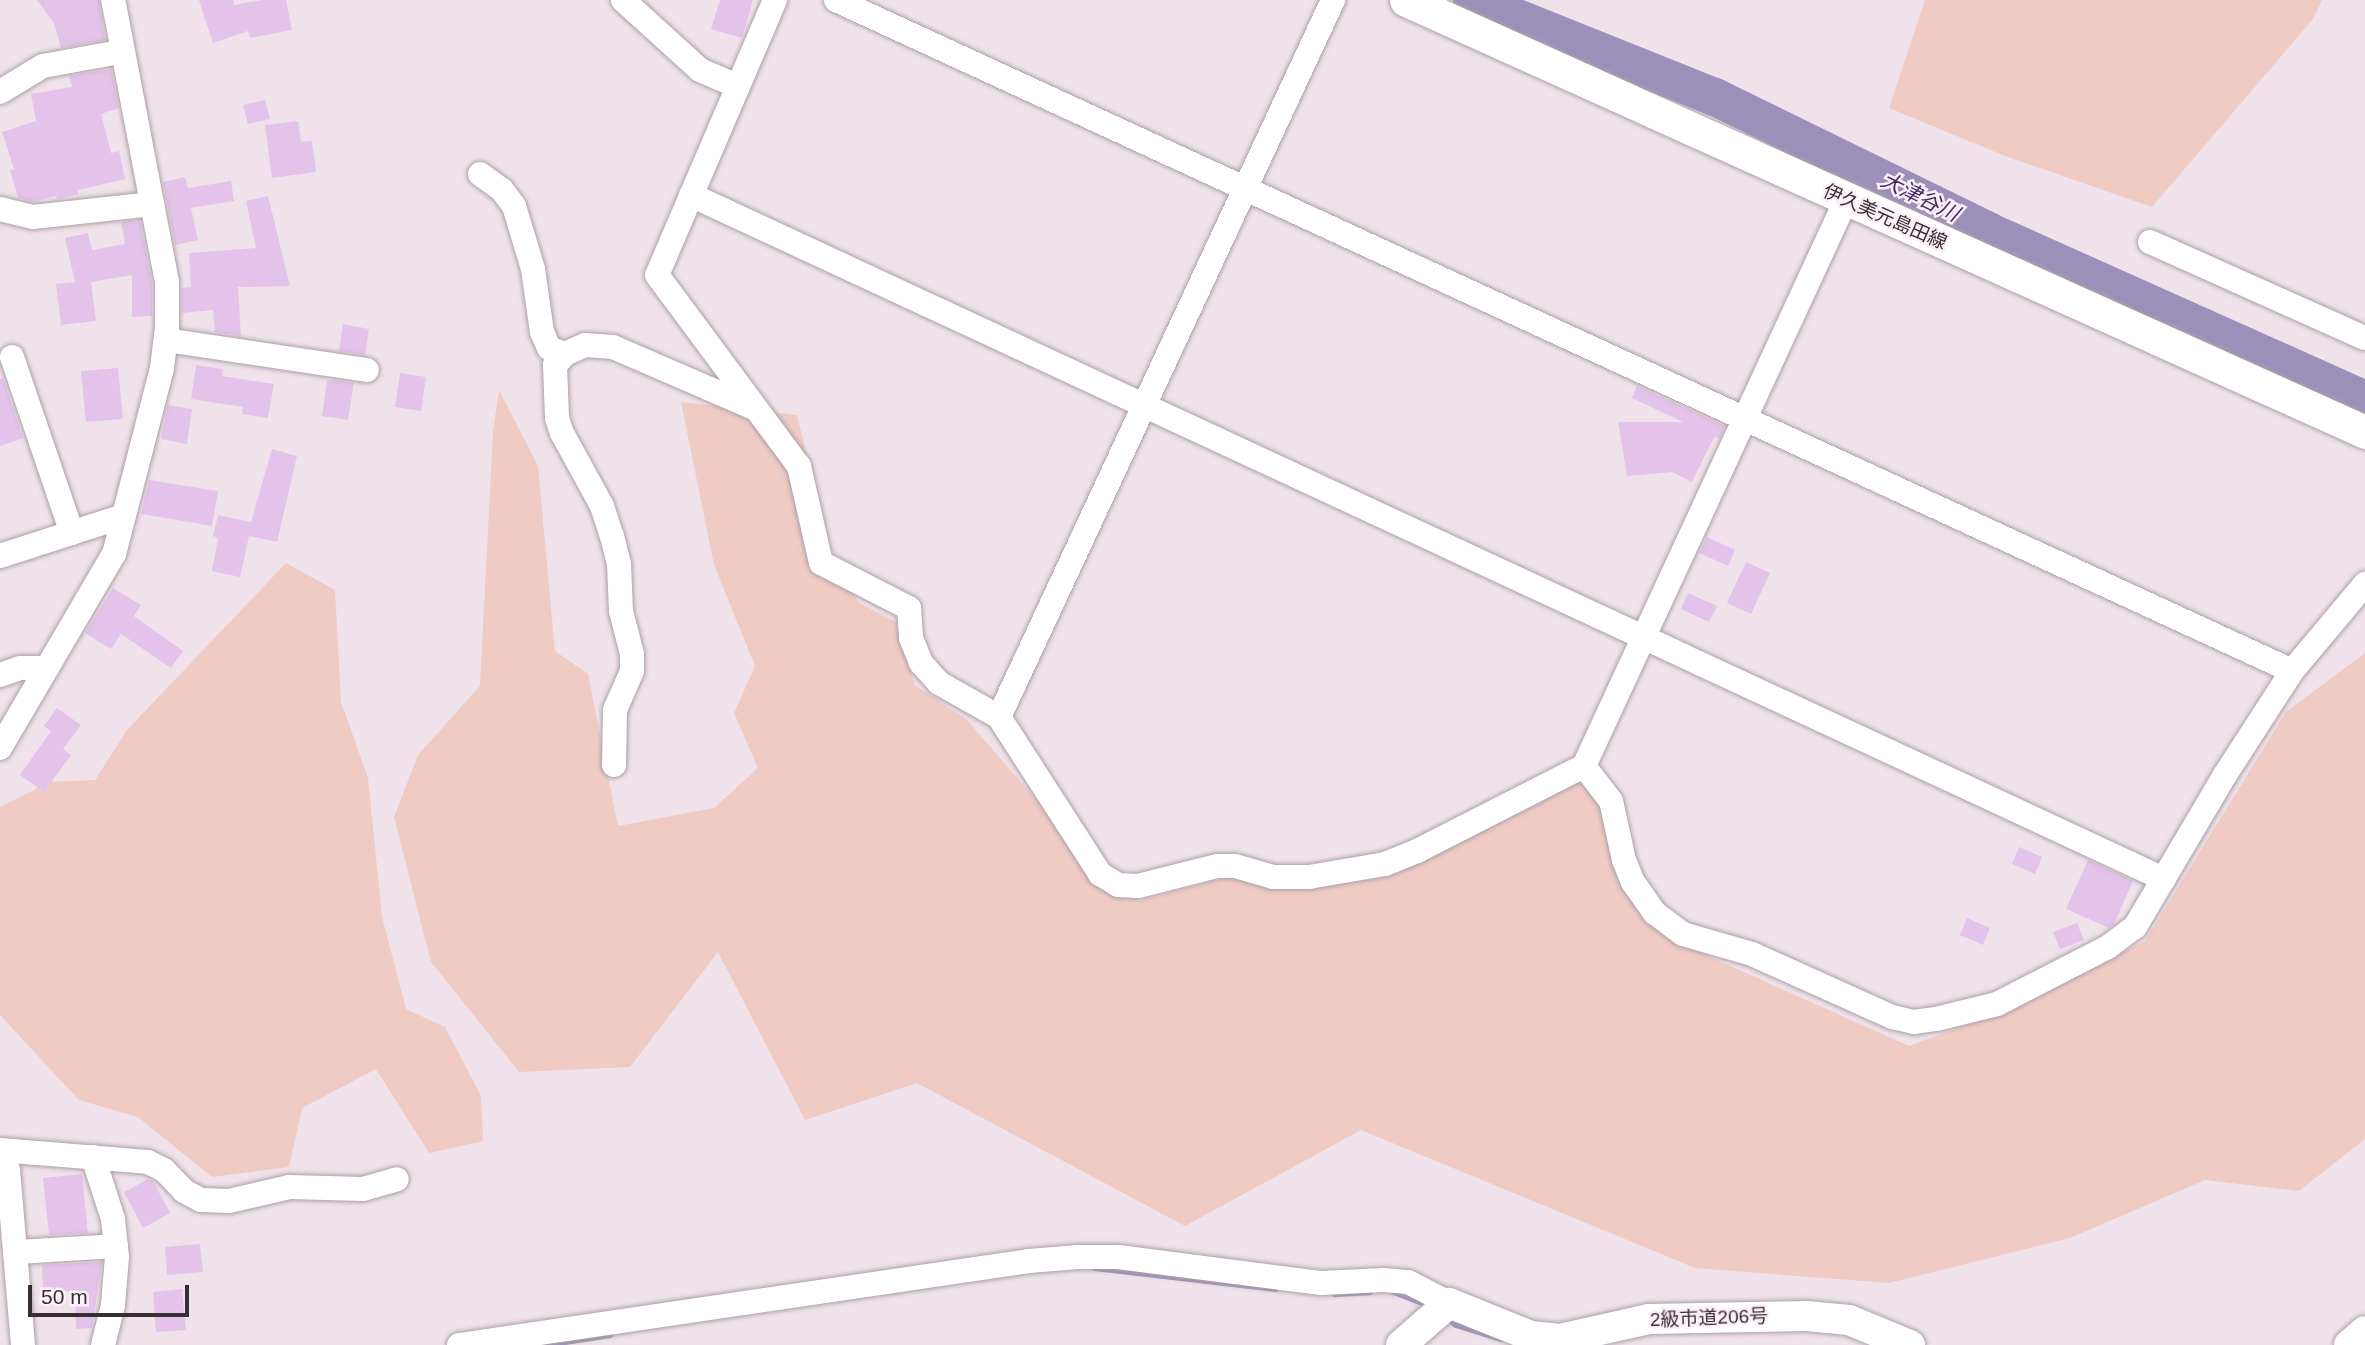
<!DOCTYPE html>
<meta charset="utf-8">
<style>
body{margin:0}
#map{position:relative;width:2365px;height:1345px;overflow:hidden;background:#f0e2ea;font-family:Helvetica,"Noto Sans JP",sans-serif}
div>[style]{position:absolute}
.green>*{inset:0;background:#efcbc4}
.stream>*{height:6px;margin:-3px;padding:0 3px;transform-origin:3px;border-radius:3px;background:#9a90ba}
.river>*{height:38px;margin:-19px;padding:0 19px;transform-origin:19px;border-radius:19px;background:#9a90ba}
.building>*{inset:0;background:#e3c3ea}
.roads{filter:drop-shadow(0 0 2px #ac9fa6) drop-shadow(0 0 2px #ac9fa6)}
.minor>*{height:24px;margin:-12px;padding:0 12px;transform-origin:12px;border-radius:12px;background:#fff}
.tertiary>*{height:30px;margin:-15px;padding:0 15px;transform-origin:15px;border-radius:15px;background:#fff}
.secondary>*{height:33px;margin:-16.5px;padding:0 16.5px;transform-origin:16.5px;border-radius:16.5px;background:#fff}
span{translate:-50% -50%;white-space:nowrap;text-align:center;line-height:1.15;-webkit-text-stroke:5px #fdeff7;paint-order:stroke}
.street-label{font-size:19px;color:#352f32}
.water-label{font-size:21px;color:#3e2d63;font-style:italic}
.scale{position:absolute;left:28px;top:1285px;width:161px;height:32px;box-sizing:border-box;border:4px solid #352f32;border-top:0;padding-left:9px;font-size:21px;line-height:24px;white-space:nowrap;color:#352f32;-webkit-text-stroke:5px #fdeff7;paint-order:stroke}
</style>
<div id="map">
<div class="green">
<i style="clip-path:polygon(1925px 0,2322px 0,2313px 19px,2152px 207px,2005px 156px,1889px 108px)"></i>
<i style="clip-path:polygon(499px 390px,538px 466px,555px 651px,588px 674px,618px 826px,714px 808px,758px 768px,734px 713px,755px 666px,714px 565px,681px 402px,797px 415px,833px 563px,859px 603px,896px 622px,915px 685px,967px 720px,1110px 885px,1139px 901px,1236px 875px,1411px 864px,1577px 775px,1604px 810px,1626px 885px,1686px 946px,1909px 1046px,2001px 1012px,2145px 941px,2286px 712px,2365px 653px,2365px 1139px,2299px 1191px,2205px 1180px,2070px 1238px,1889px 1283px,1695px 1268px,1361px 1130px,1185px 1226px,917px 1083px,805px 1120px,718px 952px,630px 1067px,519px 1072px,431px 962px,394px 817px,418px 755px,480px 686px,493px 431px)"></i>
<i style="clip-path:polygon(286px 563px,335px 590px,341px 702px,368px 778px,382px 917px,406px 1009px,445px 1027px,481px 1096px,483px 1141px,429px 1153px,376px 1069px,302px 1108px,289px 1167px,212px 1177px,138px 1117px,79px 1100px,0 1015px,0 807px,50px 782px,95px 780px,127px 730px)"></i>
</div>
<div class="stream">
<i style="left:1095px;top:1268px;width:182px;rotate:6.6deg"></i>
<i style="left:1394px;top:1292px;width:31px;rotate:21deg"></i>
<i style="left:1335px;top:1294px;width:35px;rotate:-3deg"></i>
<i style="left:1447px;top:1318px;width:11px;rotate:38deg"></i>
<i style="left:1456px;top:1325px;width:47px;rotate:17.3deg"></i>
<i style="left:546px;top:1345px;width:65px;rotate:-8.9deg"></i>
</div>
<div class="river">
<i style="left:1472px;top:0;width:262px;rotate:21.8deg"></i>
<i style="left:1715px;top:97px;width:306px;rotate:26.1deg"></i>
<i style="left:1990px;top:232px;width:411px;rotate:24.1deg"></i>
</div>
<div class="building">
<i style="clip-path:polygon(37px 0,99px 0,105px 40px,61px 48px,54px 23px)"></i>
<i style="clip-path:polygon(199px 0,233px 0,234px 5px,262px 0,286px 0,292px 30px,250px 38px,248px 31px,213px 43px)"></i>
<i style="clip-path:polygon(720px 0,753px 0,742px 38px,711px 29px)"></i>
<i style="clip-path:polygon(111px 69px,119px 108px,101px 114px,111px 153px,119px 151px,125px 179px,78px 190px,79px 194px,58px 199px,55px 196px,34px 202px,18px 198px,10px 170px,14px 169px,2px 132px,36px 121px,31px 94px,72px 87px,69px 76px)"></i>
<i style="clip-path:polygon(265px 100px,270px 119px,248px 124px,243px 105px)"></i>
<i style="clip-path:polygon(298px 121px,301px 142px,312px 141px,316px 172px,272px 178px,265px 125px)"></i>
<i style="clip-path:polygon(185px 177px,188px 188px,231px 181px,234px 201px,191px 208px,198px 240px,175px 245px,163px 182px)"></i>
<i style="clip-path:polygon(268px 196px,290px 286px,238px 287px,241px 336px,215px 332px,213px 310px,182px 313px,182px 288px,191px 287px,189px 253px,256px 248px,246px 201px)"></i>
<i style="clip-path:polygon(140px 220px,152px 283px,152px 316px,132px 317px,132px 275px,91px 282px,96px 321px,61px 325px,56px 284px,75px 282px,65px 238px,88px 233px,92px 250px,125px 244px,121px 222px)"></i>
<i style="clip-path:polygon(343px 324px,369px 329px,365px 355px,339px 351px)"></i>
<i style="clip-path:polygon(196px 365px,223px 369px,222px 376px,274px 384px,268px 418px,242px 414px,243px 407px,191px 399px)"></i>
<i style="clip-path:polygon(118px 368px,123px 419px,86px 422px,81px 371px)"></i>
<i style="clip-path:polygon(400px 373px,426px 377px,421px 411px,395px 407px)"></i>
<i style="clip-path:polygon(3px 378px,23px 438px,0 446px,0 379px)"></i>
<i style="clip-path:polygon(334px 380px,354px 383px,348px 420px,322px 416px,327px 381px)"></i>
<i style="clip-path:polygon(1637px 386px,1725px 426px,1719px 439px,1715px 436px,1710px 445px,1692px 482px,1672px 472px,1627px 476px,1618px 422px,1683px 422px,1632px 398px)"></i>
<i style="clip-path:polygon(168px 405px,192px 409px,187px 444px,161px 439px)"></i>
<i style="clip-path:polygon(272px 449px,297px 456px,277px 542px,249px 536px,240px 577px,212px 571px,218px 538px,213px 536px,218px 515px,251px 522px)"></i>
<i style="clip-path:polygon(149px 480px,218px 491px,212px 526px,141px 514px)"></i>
<i style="clip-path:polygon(1707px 537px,1735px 550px,1728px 566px,1699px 553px)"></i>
<i style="clip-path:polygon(1746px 562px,1770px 573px,1751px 614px,1727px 603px)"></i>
<i style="clip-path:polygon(113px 588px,141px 605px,134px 616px,183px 651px,171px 668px,121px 634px,111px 649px,85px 633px)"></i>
<i style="clip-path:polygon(1688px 593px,1717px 606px,1709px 622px,1681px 609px)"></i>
<i style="clip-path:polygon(57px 708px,81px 725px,63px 749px,71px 755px,44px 792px,20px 775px,51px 731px,44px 726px)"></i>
<i style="clip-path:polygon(2019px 847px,2042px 857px,2035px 874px,2012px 864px)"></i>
<i style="clip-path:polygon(2088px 860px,2133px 881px,2114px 924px,2109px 928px,2066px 909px)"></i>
<i style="clip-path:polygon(1967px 918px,1990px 928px,1983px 945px,1960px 935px)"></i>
<i style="clip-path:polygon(2077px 923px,2084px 940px,2060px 949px,2053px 932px)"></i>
<i style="clip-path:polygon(82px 1174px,88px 1233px,49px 1235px,43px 1178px)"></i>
<i style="clip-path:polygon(148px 1179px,153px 1181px,170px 1213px,143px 1228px,124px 1192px)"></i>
<i style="clip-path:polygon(200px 1244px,203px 1272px,167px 1275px,165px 1247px)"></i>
<i style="clip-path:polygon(102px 1262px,92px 1328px,76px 1329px,75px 1291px,43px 1292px,42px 1265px)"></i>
<i style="clip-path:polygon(182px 1289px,186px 1330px,156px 1332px,153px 1292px)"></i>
</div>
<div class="roads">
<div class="minor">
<i style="left:623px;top:0;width:104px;rotate:42.3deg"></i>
<i style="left:700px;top:70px;width:40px;rotate:23.4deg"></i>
<i style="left:775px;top:0;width:299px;rotate:113.2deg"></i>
<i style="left:657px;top:275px;width:238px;rotate:53.4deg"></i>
<i style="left:799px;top:466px;width:99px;rotate:77.2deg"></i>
<i style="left:821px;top:563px;width:99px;rotate:27.1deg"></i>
<i style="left:909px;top:608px;width:30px;rotate:86deg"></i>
<i style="left:911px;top:638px;width:27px;rotate:68deg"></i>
<i style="left:921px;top:663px;width:27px;rotate:48deg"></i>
<i style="left:939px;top:683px;width:69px;rotate:29.5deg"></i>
<i style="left:999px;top:717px;width:187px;rotate:57.2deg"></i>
<i style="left:1100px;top:874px;width:21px;rotate:31deg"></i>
<i style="left:1118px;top:885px;width:20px;rotate:3deg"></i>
<i style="left:1138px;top:886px;width:81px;rotate:-14.2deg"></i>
<i style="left:1217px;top:866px;width:18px"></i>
<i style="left:1235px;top:866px;width:40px;rotate:16deg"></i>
<i style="left:1273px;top:877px;width:36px"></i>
<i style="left:1309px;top:877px;width:77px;rotate:-9.7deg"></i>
<i style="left:1385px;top:864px;width:35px;rotate:-22deg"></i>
<i style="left:1417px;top:851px;width:187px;rotate:-27deg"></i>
<i style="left:1584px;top:766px;width:44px;rotate:52.4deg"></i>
<i style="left:1611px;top:801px;width:60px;rotate:77.6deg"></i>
<i style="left:1624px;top:860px;width:24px;rotate:68deg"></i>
<i style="left:1633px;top:882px;width:38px;rotate:55deg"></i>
<i style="left:1655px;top:913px;width:35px;rotate:37deg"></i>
<i style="left:1683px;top:934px;width:72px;rotate:16.2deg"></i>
<i style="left:1752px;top:954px;width:154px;rotate:24.2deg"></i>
<i style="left:1892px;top:1017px;width:23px;rotate:13deg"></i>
<i style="left:1914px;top:1022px;width:22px;rotate:-8deg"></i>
<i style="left:1936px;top:1019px;width:63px;rotate:-13.8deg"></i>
<i style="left:1997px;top:1004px;width:125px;rotate:-27.2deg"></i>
<i style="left:2108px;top:947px;width:34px;rotate:-37deg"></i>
<i style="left:2135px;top:927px;width:177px;rotate:-59.4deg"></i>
<i style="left:2225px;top:775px;width:124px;rotate:-57.2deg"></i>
<i style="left:2292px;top:671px;width:114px;rotate:-50deg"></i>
<i style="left:836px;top:0;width:1603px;rotate:24.74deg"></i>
<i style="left:0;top:92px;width:50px;rotate:-31.2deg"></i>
<i style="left:43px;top:66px;width:78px;rotate:-10.3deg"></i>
<i style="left:480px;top:174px;width:27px;rotate:36deg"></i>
<i style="left:502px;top:190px;width:20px;rotate:53deg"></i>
<i style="left:514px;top:206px;width:66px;rotate:73.2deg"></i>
<i style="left:533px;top:269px;width:64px;rotate:81.9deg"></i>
<i style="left:542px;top:332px;width:17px;rotate:66deg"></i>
<i style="left:549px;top:348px;width:17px;rotate:21deg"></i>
<i style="left:565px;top:354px;width:22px;rotate:-24deg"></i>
<i style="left:585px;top:345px;width:28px;rotate:4deg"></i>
<i style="left:613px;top:347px;width:154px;rotate:23.4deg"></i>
<i style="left:691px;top:195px;width:1624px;rotate:24.91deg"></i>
<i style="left:0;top:209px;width:34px;rotate:14deg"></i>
<i style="left:33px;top:217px;width:120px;rotate:-6.2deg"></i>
<i style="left:2150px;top:242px;width:235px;rotate:24.1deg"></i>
<i style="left:166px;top:340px;width:203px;rotate:8.5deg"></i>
<i style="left:565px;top:354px;width:15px;rotate:132deg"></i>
<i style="left:555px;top:365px;width:53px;rotate:87.8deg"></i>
<i style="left:557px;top:418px;width:16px;rotate:72deg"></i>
<i style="left:562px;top:433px;width:83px;rotate:61.3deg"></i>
<i style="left:602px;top:506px;width:32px;rotate:72deg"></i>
<i style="left:612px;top:536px;width:29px;rotate:76deg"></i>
<i style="left:619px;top:564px;width:47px;rotate:87.6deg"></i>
<i style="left:621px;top:611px;width:44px;rotate:75.7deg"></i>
<i style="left:632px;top:654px;width:17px;rotate:90deg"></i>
<i style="left:632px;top:671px;width:43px;rotate:113.6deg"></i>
<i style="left:615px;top:710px;width:55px;rotate:91deg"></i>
<i style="left:12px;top:357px;width:186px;rotate:71.2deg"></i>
<i style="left:0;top:556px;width:130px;rotate:-17.9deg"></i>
<i style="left:0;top:675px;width:21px;rotate:-19deg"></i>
<i style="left:20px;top:668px;width:27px"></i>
<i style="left:999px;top:717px;width:791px;rotate:-65.02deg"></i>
<i style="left:0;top:748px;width:225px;rotate:-59.6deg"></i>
<i style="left:114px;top:554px;width:192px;rotate:-75.5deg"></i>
<i style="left:162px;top:368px;width:39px;rotate:-83deg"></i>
<i style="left:167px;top:329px;width:47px;rotate:-90deg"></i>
<i style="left:167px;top:282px;width:287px;rotate:-100.8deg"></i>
<i style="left:1584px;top:766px;width:624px;rotate:-65.16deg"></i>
<i style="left:0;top:1150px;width:148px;rotate:4.6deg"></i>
<i style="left:148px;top:1162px;width:18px;rotate:27deg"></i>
<i style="left:164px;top:1170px;width:29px;rotate:46deg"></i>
<i style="left:184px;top:1191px;width:19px;rotate:28deg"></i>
<i style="left:201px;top:1200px;width:28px;rotate:2deg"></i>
<i style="left:229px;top:1201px;width:62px;rotate:-13.1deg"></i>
<i style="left:289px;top:1187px;width:74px;rotate:1.5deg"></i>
<i style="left:363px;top:1189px;width:35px;rotate:-16deg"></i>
<i style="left:93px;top:1157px;width:65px;rotate:72.1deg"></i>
<i style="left:113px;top:1219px;width:38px;rotate:84deg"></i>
<i style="left:117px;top:1257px;width:48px;rotate:94.8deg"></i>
<i style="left:113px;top:1305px;width:41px;rotate:104deg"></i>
<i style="left:0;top:1171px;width:8px;rotate:-7deg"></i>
<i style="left:8px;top:1170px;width:176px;rotate:85.1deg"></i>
<i style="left:16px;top:1252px;width:100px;rotate:-3.4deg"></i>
<i style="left:459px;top:1345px;width:576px;rotate:-8.38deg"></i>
<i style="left:1029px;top:1261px;width:49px;rotate:-4.7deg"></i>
<i style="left:1078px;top:1257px;width:40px"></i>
<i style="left:1118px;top:1257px;width:205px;rotate:7.3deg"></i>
<i style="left:1321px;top:1283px;width:63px;rotate:-2.7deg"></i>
<i style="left:1384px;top:1280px;width:24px;rotate:5deg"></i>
<i style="left:1408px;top:1282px;width:46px;rotate:27.1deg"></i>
</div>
<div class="tertiary">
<i style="left:1401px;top:1345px;width:64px;rotate:-41.2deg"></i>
<i style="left:1449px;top:1303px;width:88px;rotate:21.9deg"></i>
<i style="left:1531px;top:1336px;width:29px;rotate:6deg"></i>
<i style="left:1560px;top:1339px;width:91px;rotate:-12.7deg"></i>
<i style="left:1649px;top:1319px;width:158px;rotate:-1.1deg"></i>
<i style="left:1807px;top:1316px;width:42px;rotate:5.4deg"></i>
<i style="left:1849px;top:1320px;width:66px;rotate:22.3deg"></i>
<i style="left:2349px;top:1345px;width:21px;rotate:-41deg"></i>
</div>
<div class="secondary">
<i style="left:1406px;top:0;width:1052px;rotate:24.25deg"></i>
</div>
</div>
<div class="street-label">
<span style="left:1885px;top:217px;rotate:24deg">伊久美元島田線</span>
<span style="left:1709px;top:1318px;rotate:-2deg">2級市道206号</span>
</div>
<div class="water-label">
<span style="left:1920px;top:197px;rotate:26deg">大津谷川</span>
</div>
<div class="scale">50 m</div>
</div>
